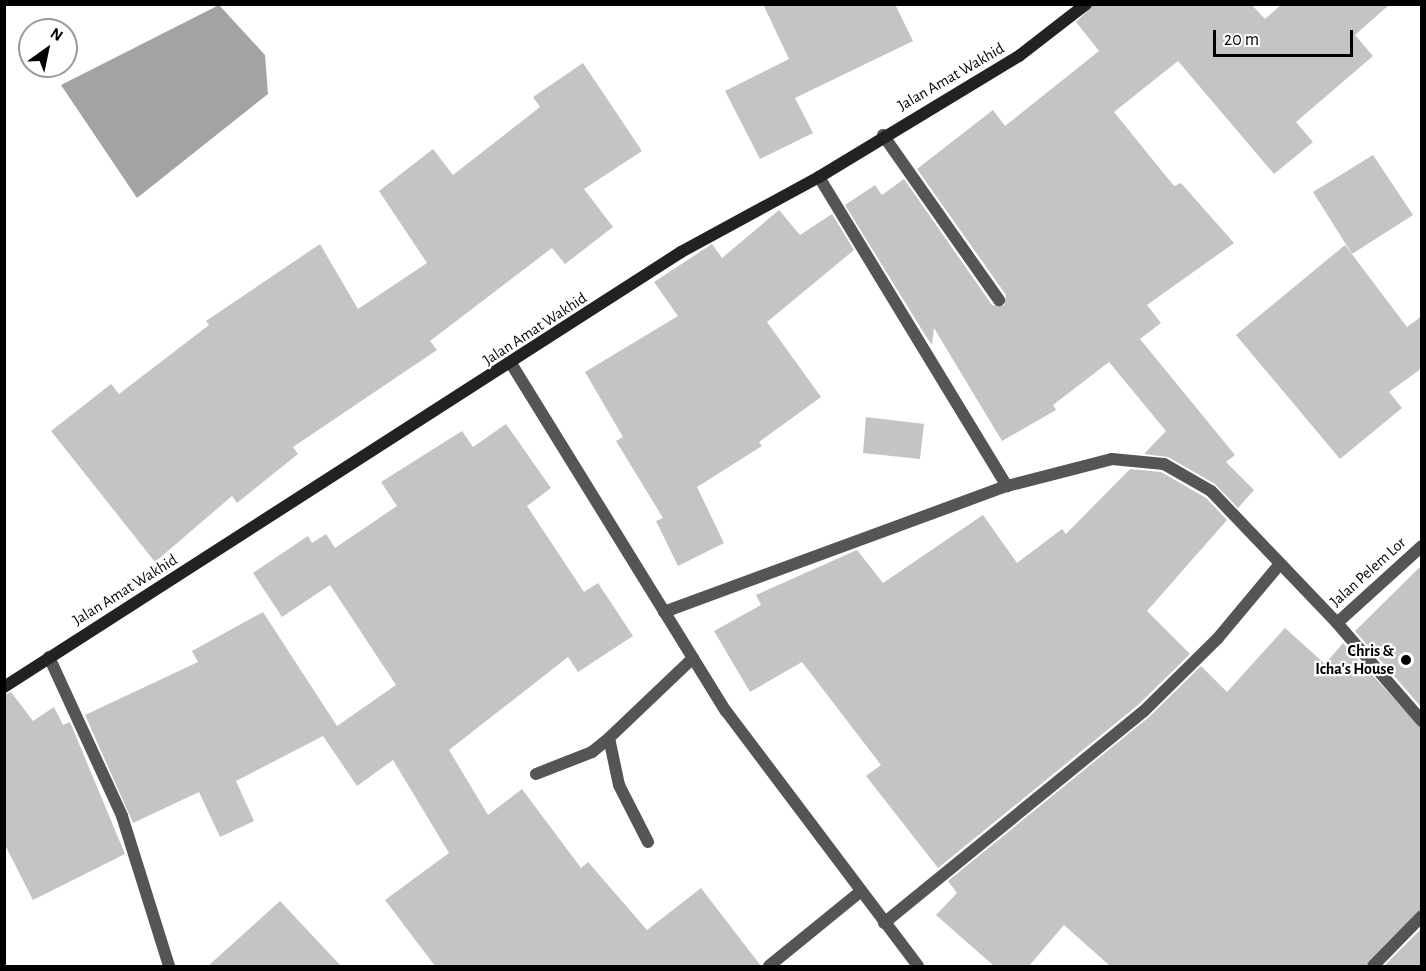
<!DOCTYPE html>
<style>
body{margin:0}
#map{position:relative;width:1426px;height:971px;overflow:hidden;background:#fff;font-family:"Alegreya Sans",sans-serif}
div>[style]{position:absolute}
.water>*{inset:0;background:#a3a3a3}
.building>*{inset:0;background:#c4c4c4}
.lane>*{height:12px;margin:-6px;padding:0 6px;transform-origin:6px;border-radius:6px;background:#555}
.street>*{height:12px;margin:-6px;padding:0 6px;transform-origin:6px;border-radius:6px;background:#555}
.secondary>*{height:12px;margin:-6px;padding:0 6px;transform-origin:6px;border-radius:6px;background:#222}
.dots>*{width:16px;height:16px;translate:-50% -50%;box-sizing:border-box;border:3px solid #fff;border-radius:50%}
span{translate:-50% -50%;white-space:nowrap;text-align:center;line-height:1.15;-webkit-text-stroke:4.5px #fff;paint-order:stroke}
.street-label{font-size:16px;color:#000}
.poi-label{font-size:16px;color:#000;font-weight:700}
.right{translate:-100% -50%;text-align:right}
.frame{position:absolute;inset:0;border:6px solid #000;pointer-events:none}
.north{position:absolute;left:18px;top:18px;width:60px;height:60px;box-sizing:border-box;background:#fff;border:2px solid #999;border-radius:50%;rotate:33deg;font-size:16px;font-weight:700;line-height:24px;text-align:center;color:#000}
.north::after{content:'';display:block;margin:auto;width:21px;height:27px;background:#000;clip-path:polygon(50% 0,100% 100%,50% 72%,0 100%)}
.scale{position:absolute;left:1213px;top:30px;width:140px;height:27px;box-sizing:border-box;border:3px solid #000;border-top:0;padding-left:8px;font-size:18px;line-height:21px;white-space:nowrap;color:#000;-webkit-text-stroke:4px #fff;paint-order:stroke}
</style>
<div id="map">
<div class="water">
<i style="clip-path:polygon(219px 5px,265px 55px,268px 94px,137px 198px,61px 85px)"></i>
</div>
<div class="building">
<i style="clip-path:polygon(763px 4px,895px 4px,913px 41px,795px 98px,813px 133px,760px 159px,725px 91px,789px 59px)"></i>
<i style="clip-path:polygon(1094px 4px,1251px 4px,1265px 19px,1282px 4px,1390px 4px,1355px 35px,1373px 56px,1296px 122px,1313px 142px,1274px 174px,1178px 61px,1114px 112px,1174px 186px,1181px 183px,1234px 243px,1147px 305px,1161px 323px,1140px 339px,1235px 455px,1226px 462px,1254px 490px,1238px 508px,1215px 484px,1168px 457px,1144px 454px,1166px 431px,1109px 362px,1053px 405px,1056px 410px,1002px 441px,934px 328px,932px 345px,927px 338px,845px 205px,875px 185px,882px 195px,904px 179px,992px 305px,1004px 306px,1006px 295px,917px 169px,993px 110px,1005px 126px,1099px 51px,1076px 22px)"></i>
<i style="clip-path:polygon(583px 63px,642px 151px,584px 189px,613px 227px,565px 264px,552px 248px,430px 341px,437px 350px,293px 447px,298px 454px,237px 503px,232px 496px,155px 562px,51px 431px,111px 384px,119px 394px,209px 325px,206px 321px,320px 244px,358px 309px,427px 263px,379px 191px,433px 149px,453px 175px,540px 107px,533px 97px)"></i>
<i style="clip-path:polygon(1373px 155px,1413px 215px,1352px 254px,1313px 192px)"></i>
<i style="clip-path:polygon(779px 210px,800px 235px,832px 214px,854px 250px,767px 322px,821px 397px,759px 442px,762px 446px,697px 487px,724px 543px,678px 566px,656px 521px,663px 518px,616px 441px,623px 437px,585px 372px,678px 316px,654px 282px,712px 244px,722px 258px)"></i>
<i style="clip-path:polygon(1345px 245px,1407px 327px,1422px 316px,1422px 368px,1389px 392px,1402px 408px,1340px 459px,1236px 335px)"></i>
<i style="clip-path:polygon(866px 417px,924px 424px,920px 459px,863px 453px)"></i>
<i style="clip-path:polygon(506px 424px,551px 488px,527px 506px,584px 592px,598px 583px,633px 636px,578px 672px,568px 657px,449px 750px,488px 815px,522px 789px,581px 868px,588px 862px,647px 930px,701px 888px,761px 966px,435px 966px,385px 900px,449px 853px,393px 760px,357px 786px,323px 736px,236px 781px,254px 821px,220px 837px,199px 792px,133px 823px,85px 715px,198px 662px,192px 651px,263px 612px,337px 726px,396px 685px,330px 585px,282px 617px,253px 573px,308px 536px,312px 543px,326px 534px,335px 548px,397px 506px,381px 482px,462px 431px,473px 447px)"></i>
<i style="clip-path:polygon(1130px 469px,1161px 472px,1206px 498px,1227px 520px,1147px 611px,1190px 654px,1138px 705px,938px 868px,866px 776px,881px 765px,802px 662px,750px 692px,714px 631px,761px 605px,756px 595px,857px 550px,883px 583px,983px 515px,1017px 563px,1062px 529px,1066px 534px)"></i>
<i style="clip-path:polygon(1422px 565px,1422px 708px,1355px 631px)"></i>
<i style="clip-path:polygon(1285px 628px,1325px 664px,1343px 643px,1422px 729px,1422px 908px,1365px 966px,1110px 966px,1064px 925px,1029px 966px,994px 966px,936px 915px,957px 893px,948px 881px,1149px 717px,1201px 666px,1227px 692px)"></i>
<i style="clip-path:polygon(11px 692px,33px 721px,54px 707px,63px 725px,70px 722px,125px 854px,33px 900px,4px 843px,4px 695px)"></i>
<i style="clip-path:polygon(280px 901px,341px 966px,208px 966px)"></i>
<i style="clip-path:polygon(1422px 928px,1422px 966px,1384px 966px)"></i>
</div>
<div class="lane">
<i style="left:536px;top:774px;width:60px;rotate:-21.4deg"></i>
<i style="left:592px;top:752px;width:22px;rotate:-39deg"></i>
<i style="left:648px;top:842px;width:64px;rotate:-117deg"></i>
<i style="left:619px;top:785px;width:48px;rotate:-102deg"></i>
<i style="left:609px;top:738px;width:116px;rotate:-43.6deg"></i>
</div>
<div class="street">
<i style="left:883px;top:135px;width:202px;rotate:54.9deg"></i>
<i style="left:819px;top:177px;width:362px;rotate:58.7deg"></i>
<i style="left:512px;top:365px;width:407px;rotate:58.3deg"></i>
<i style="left:726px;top:711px;width:319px;rotate:53deg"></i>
<i style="left:664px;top:612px;width:365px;rotate:-20.2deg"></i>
<i style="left:1007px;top:486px;width:108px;rotate:-14.4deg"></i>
<i style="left:1112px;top:459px;width:52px;rotate:5.5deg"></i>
<i style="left:1164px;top:464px;width:54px;rotate:29.9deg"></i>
<i style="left:1211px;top:491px;width:182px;rotate:46.3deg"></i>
<i style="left:1337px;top:623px;width:130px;rotate:49.1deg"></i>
<i style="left:1337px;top:623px;width:115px;rotate:-42.2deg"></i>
<i style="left:49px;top:657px;width:175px;rotate:65.3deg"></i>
<i style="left:122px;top:816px;width:157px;rotate:72.6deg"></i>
<i style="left:884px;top:923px;width:335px;rotate:-39.2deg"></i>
<i style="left:1144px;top:711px;width:104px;rotate:-44.6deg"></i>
<i style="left:1218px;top:638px;width:95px;rotate:-50.1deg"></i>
<i style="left:769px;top:966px;width:117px;rotate:-39.1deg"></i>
<i style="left:1373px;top:966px;width:70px;rotate:-45.6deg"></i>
</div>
<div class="secondary">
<i style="left:4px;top:687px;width:805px;rotate:-32.72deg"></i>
<i style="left:681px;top:252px;width:157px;rotate:-28.5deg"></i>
<i style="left:819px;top:177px;width:234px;rotate:-31.2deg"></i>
<i style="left:1019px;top:56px;width:85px;rotate:-37.8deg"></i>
</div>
<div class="dots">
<i style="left:1406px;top:660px;background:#000"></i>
</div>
<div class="street-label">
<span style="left:951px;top:77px;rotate:-30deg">Jalan Amat Wakhid</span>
<span style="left:535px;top:329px;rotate:-33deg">Jalan Amat Wakhid</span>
<span style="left:1368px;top:572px;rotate:-42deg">Jalan Pelem Lor</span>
<span style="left:125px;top:590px;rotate:-32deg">Jalan Amat Wakhid</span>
</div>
<div class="poi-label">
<span class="right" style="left:1394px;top:660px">Chris &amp;<br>Icha's House</span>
</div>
<div class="frame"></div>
<div class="north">N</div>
<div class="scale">20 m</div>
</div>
